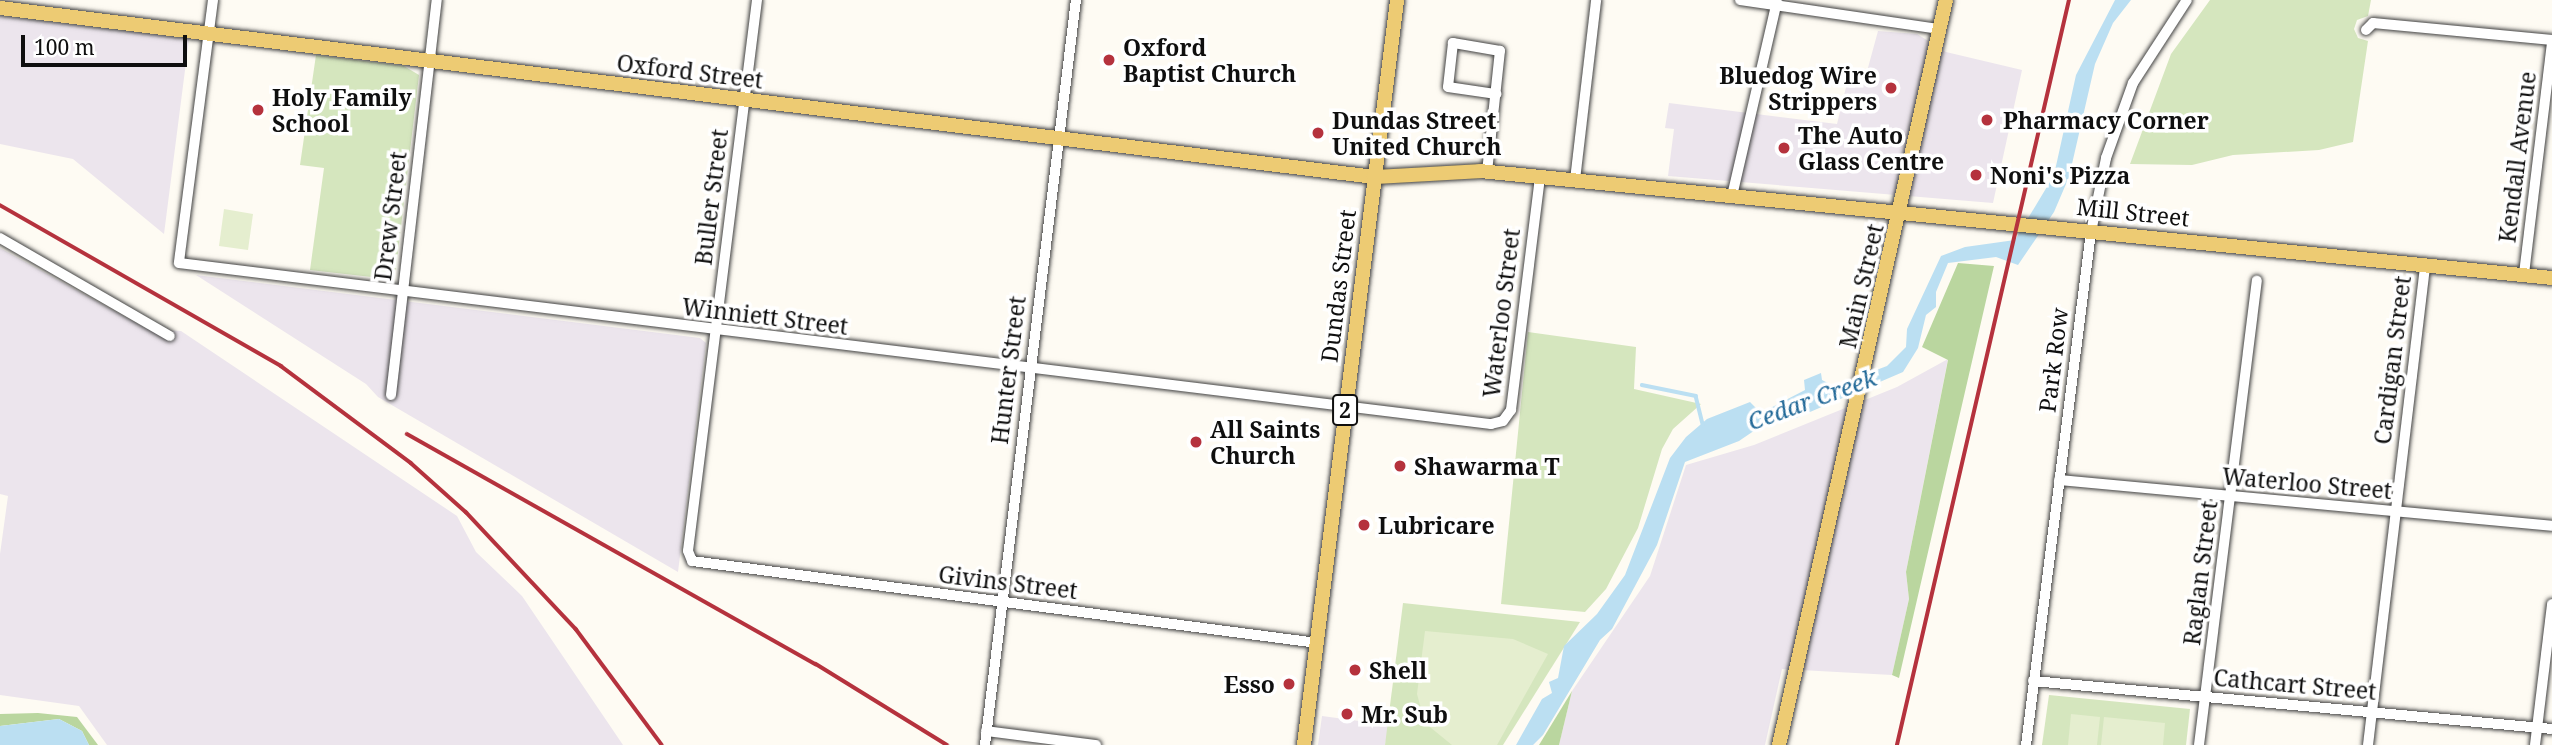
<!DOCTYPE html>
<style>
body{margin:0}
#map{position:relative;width:2552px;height:745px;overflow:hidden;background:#fefbf3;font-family:"Noto Serif",serif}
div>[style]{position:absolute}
.industrial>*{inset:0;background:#ece5ed}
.green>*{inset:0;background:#d5e6be}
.forest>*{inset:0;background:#bad69f}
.pitch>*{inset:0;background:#e5eecf}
.water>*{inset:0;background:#bbdff2}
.stream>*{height:3.5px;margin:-1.75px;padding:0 1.75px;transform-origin:1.75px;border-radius:1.75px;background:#bbdff2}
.roads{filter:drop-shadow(0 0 2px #424242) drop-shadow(0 0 2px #424242)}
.minor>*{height:10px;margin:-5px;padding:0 5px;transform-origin:5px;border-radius:5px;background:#fff}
.major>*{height:14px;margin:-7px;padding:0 7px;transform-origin:7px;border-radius:7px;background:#edcb73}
.rail>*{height:3.5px;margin:-1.75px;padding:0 1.75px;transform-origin:1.75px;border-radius:1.75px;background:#b5323d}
.dots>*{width:19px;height:19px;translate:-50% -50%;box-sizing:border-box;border:4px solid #fff;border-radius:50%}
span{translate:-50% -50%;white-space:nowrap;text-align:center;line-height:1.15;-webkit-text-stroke:7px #fff;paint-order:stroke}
.shield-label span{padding:2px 5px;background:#fff;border:2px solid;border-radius:5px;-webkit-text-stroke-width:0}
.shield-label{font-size:21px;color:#0f0f0f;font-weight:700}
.poi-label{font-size:23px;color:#0f0f0f;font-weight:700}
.left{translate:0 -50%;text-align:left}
.right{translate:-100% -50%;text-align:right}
.street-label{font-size:23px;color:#0f0f0f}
.water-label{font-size:24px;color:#226998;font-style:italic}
.scale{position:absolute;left:21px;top:35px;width:166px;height:32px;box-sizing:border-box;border:4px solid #0f0f0f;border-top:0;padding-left:9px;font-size:21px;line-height:24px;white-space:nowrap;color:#0f0f0f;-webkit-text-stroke:5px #fff;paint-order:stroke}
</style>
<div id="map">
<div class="industrial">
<i style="clip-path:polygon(0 16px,189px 39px,164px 234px,73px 159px,0 144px)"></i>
<i style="clip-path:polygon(1878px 31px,1917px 34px,1946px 52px,2022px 70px,1993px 203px,1668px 176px,1674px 129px,1665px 128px,1669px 103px,1837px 124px,1850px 71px,1866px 75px)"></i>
<i style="clip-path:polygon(0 248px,147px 329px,181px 331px,457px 516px,476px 552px,522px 596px,623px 745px,107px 745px,79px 706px,0 695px,0 554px,8px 496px,0 494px)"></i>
<i style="clip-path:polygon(196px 275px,700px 338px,706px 343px,678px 572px,378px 397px,366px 384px)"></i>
<i style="clip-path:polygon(1948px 359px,1906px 572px,1909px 599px,1892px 675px,1782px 669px,1765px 745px,1559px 745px,1572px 691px,1650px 576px,1686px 465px,1754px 445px,1897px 387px)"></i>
<i style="clip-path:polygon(1322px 716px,1389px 725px,1385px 745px,1318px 745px)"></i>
</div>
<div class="green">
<i style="clip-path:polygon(2210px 0,2371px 0,2368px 16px,2357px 20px,2354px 29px,2358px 38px,2368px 41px,2353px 142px,2319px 150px,2233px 155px,2192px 165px,2130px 164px,2171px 54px)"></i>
<i style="clip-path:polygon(316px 55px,404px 66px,419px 75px,396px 269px,389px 279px,310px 270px,324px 168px,300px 165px)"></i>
<i style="clip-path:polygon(1528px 332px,1636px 347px,1634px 389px,1701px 404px,1673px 429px,1662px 449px,1638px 528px,1606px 589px,1585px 612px,1501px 604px)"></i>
<i style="clip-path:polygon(1403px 603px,1580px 622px,1503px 745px,1385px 745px)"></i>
<i style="clip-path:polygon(2049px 695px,2190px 709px,2186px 745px,2042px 745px)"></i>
</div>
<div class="forest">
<i style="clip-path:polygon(1958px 263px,1994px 266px,1899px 678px,1892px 675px,1909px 599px,1906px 572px,1948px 360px,1922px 347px)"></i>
<i style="clip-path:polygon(1572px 691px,1559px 745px,1539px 745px)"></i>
<i style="clip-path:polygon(38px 713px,77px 717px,98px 745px,89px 745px,82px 731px,59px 719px,0 726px,0 714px)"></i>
</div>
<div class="pitch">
<i style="clip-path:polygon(224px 209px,253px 214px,248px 250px,219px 246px)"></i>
<i style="clip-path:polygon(1425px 631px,1513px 639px,1548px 654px,1497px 745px,1452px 745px,1425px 723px,1417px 694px)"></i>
<i style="clip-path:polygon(2071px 714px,2100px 717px,2097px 745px,2068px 745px)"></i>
<i style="clip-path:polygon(2104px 717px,2165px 723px,2163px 745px,2101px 745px)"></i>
</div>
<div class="water">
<i style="clip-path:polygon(2115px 0,2131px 0,2113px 23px,2095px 64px,2069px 177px,2054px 212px,2018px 265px,1996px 257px,1948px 263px,1936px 292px,1936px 307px,1926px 315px,1918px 348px,1903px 372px,1796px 418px,1764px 424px,1739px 441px,1685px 462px,1657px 545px,1612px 629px,1600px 640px,1543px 735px,1533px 745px,1516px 745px,1542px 699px,1552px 693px,1549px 682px,1558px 678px,1564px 646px,1597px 614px,1625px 575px,1670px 458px,1686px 437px,1707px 419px,1750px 402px,1761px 413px,1805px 390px,1804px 380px,1821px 373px,1822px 380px,1834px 386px,1887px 366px,1906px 347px,1907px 329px,1941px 256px,1965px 247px,2015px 240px,2054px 175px,2076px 75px)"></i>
<i style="clip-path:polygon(59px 719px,82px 731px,89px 745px,0 745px,0 726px)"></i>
</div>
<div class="stream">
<i style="left:1642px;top:385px;width:55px;rotate:11.5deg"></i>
<i style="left:1696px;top:396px;width:30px;rotate:76deg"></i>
</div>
<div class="roads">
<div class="minor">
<i style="left:213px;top:0;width:265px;rotate:97.4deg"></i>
<i style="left:179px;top:263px;width:1322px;rotate:7deg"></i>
<i style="left:1491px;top:424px;width:12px;rotate:-14deg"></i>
<i style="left:1503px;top:421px;width:14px;rotate:-54deg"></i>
<i style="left:1511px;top:410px;width:235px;rotate:-82.9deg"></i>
<i style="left:757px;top:0;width:555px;rotate:97.14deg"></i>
<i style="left:688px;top:551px;width:11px;rotate:68deg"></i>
<i style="left:692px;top:561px;width:630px;rotate:7.47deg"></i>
<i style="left:1740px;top:0;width:202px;rotate:8.3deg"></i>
<i style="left:2366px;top:30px;width:10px;rotate:-45deg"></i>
<i style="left:2373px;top:23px;width:180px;rotate:5.4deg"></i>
<i style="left:1487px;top:172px;width:122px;rotate:-83.9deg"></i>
<i style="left:1500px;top:51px;width:48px;rotate:-170.3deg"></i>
<i style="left:1453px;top:43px;width:44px;rotate:96.5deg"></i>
<i style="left:1448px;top:87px;width:49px;rotate:8.3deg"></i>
<i style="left:1575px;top:180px;width:181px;rotate:-83.3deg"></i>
<i style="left:1732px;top:196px;width:200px;rotate:-77deg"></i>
<i style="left:0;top:238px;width:196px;rotate:30deg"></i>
<i style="left:2524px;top:274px;width:232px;rotate:-83.1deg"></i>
<i style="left:391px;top:395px;width:398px;rotate:-83.4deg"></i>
<i style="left:2059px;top:480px;width:495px;rotate:5.3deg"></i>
<i style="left:2033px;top:681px;width:521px;rotate:5.28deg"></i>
<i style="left:986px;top:731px;width:111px;rotate:7.3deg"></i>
<i style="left:985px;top:745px;width:751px;rotate:-83.04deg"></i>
<i style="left:2026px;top:745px;width:517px;rotate:-82.78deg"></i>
<i style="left:2091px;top:232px;width:76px;rotate:-78.5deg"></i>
<i style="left:2106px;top:158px;width:80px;rotate:-70.2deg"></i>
<i style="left:2133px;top:83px;width:99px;rotate:-57deg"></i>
<i style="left:2199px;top:745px;width:468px;rotate:-82.9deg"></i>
<i style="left:2368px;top:745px;width:484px;rotate:-83.2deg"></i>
<i style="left:2535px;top:745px;width:142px;rotate:-83.1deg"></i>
</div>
<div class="major">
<i style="left:0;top:8px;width:1384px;rotate:7.01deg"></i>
<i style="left:1374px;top:177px;width:106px;rotate:-3.2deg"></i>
<i style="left:1480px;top:171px;width:1077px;rotate:5.7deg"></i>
<i style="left:1304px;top:745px;width:751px;rotate:-82.88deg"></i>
<i style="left:1779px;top:745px;width:763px;rotate:-77.37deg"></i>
</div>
</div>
<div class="rail">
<i style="left:0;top:205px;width:324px;rotate:29.8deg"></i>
<i style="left:281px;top:366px;width:162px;rotate:36.7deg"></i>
<i style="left:411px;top:463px;width:74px;rotate:41.7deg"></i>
<i style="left:466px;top:512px;width:161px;rotate:46.8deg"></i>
<i style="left:576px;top:629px;width:144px;rotate:53.4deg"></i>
<i style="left:407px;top:434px;width:469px;rotate:29.4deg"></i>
<i style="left:816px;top:664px;width:154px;rotate:31.7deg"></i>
<i style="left:1897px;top:745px;width:765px;rotate:-77deg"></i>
</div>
<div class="dots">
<i style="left:1109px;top:60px;background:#b5323d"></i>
<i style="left:1891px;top:88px;background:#b5323d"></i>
<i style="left:258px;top:110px;background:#b5323d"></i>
<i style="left:1987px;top:120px;background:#b5323d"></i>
<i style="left:1318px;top:133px;background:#b5323d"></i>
<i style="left:1784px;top:148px;background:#b5323d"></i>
<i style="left:1976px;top:175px;background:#b5323d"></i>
<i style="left:1196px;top:442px;background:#b5323d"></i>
<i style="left:1400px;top:466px;background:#b5323d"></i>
<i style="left:1364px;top:525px;background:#b5323d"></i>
<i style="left:1355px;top:670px;background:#b5323d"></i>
<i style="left:1289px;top:684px;background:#b5323d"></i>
<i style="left:1347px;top:714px;background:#b5323d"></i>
</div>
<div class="shield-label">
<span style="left:1345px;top:410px">2</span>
</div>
<div class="poi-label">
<span class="left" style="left:1123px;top:60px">Oxford<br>Baptist Church</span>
<span class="right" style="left:1877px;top:88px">Bluedog Wire<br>Strippers</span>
<span class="left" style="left:272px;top:110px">Holy Family<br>School</span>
<span class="left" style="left:1332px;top:133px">Dundas Street<br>United Church</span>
<span class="left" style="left:2003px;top:120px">Pharmacy Corner</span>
<span class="left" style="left:1798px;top:148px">The Auto<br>Glass Centre</span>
<span class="left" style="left:1990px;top:175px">Noni's Pizza</span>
<span class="left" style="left:1210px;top:442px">All Saints<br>Church</span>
<span class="left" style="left:1414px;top:466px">Shawarma T</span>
<span class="left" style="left:1378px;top:525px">Lubricare</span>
<span class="left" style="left:1369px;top:670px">Shell</span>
<span class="right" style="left:1275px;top:684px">Esso</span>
<span class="left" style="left:1361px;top:714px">Mr. Sub</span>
</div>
<div class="street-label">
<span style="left:690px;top:71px;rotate:7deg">Oxford Street</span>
<span style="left:2517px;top:157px;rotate:-83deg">Kendall Avenue</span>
<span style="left:711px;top:197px;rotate:-83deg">Buller Street</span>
<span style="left:2133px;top:212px;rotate:6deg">Mill Street</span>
<span style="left:390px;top:216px;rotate:-83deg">Drew Street</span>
<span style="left:1338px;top:286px;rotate:-83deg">Dundas Street</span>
<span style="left:1861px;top:286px;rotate:-77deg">Main Street</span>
<span style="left:1501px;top:313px;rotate:-83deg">Waterloo Street</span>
<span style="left:765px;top:316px;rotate:7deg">Winniett Street</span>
<span style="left:2053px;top:360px;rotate:-83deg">Park Row</span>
<span style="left:2392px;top:360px;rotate:-83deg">Cardigan Street</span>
<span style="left:1008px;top:370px;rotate:-83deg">Hunter Street</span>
<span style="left:2307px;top:483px;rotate:5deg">Waterloo Street</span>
<span style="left:2200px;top:573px;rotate:-83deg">Raglan Street</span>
<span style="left:1008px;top:582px;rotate:7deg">Givins Street</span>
<span style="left:2295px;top:684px;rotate:5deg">Cathcart Street</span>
</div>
<div class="water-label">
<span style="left:1812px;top:399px;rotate:-20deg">Cedar Creek</span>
</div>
<div class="scale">100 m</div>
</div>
